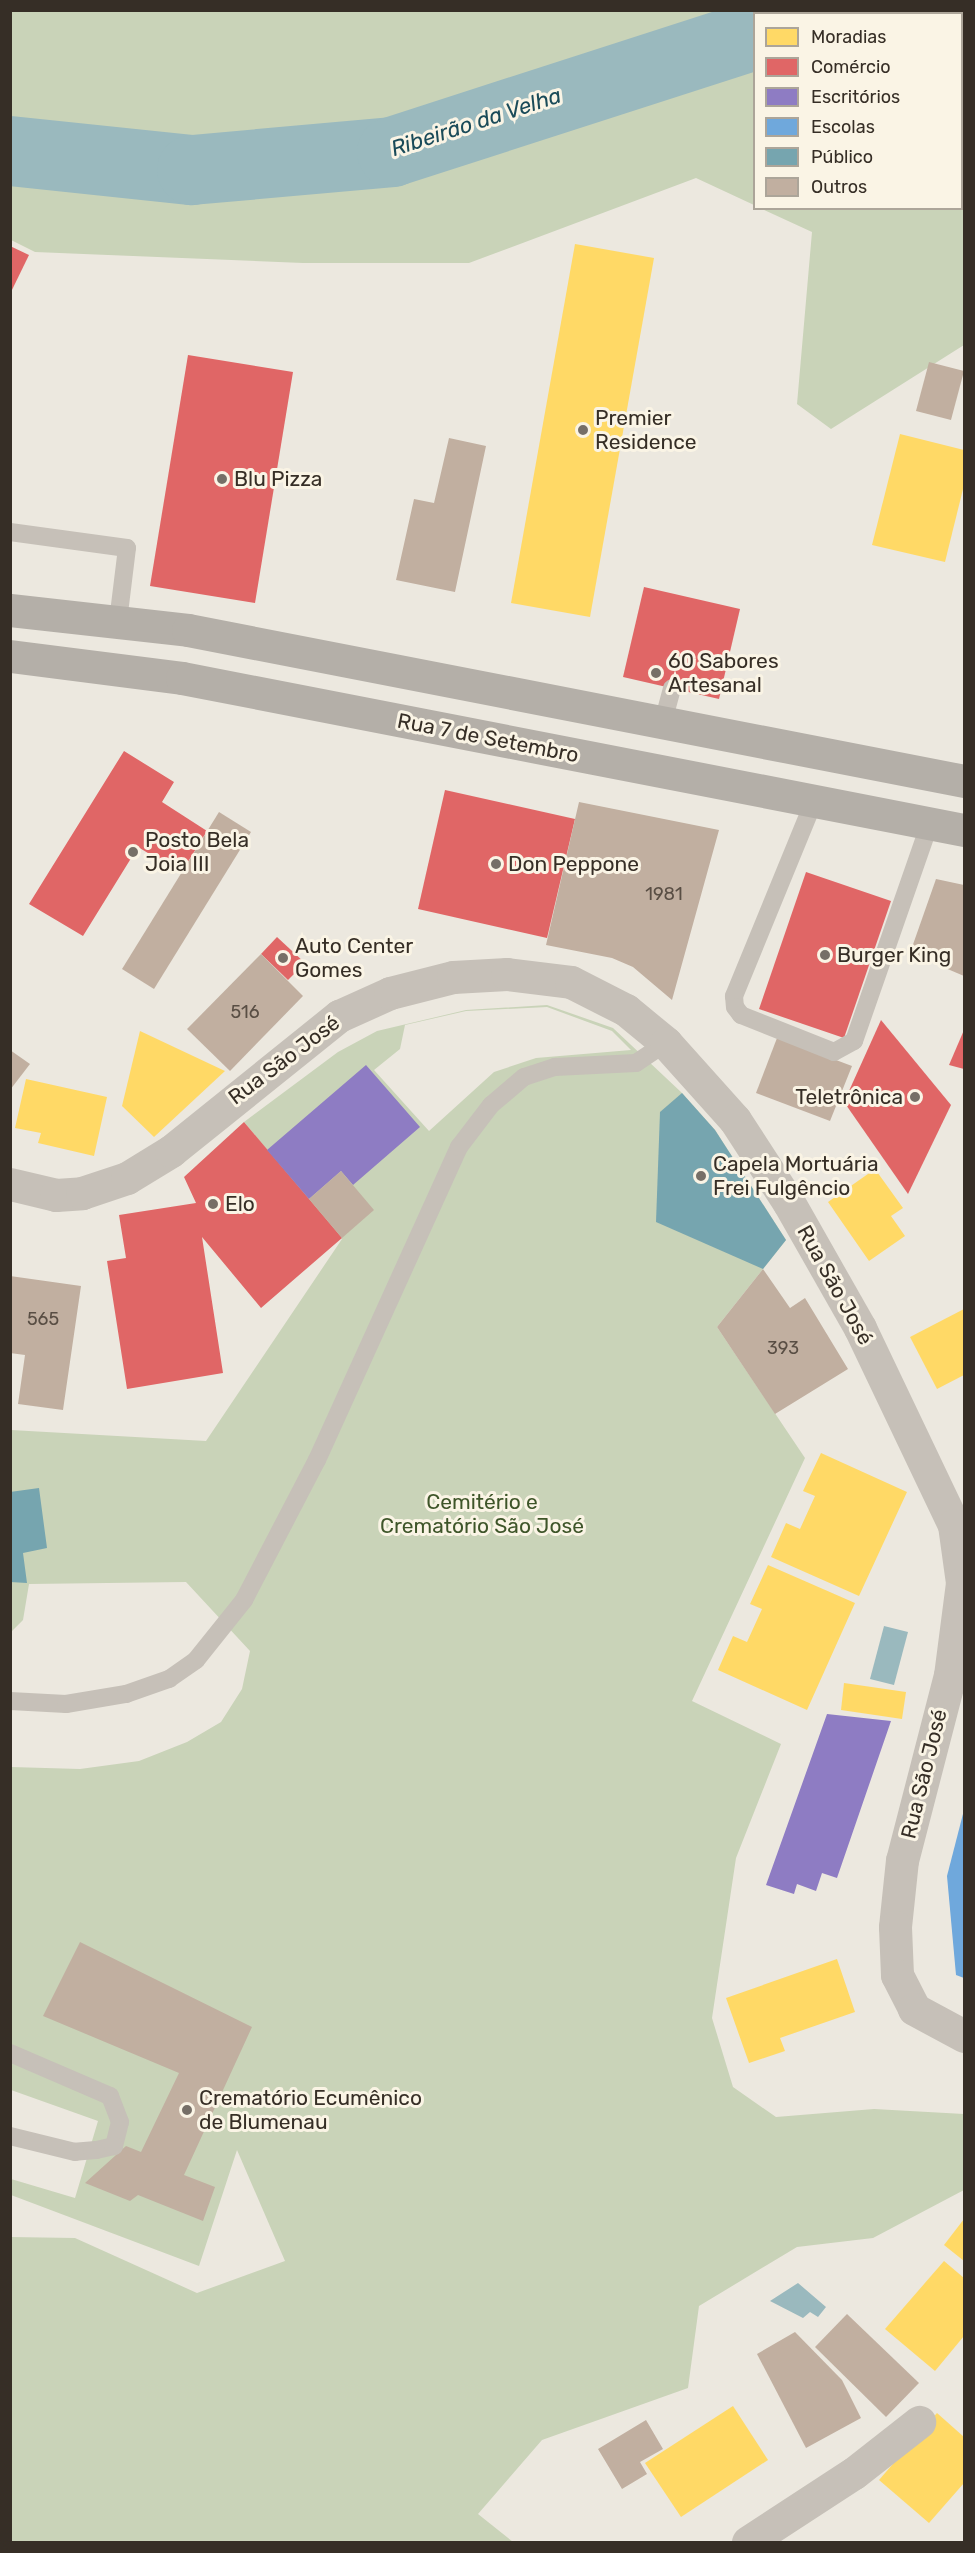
<!DOCTYPE html>
<meta charset="utf-8">
<style>
body{margin:0}
#map{position:relative;width:975px;height:2553px;overflow:hidden;background:#ece8df;font-family:Rubik,sans-serif}
div>[style]{position:absolute}
.green>*{inset:0;background:#c9d3b8}
.water>*{inset:0;background:#9ab9be}
.homes>*{inset:0;background:#ffd966}
.shops>*{inset:0;background:#e06666}
.offices>*{inset:0;background:#8e7cc3}
.schools>*{inset:0;background:#6fa8dc}
.public>*{inset:0;background:#76a5af}
.river>*{height:70px;margin:-35px;padding:0 35px;transform-origin:35px;border-radius:35px;background:#9ab9be}
.building>*{inset:0;background:#c1afa0}
.service>*{height:18px;margin:-9px;padding:0 9px;transform-origin:9px;border-radius:9px;background:#c6c0b8}
.minor>*{height:33px;margin:-16.5px;padding:0 16.5px;transform-origin:16.5px;border-radius:16.5px;background:#c6c0b8}
.primary>*{height:33px;margin:-16.5px;padding:0 16.5px;transform-origin:16.5px;border-radius:16.5px;background:#b4afa8}
.dots>*{width:16px;height:16px;translate:-50% -50%;box-sizing:border-box;border:3px solid #faf4e5;border-radius:50%}
span{translate:-50% -50%;white-space:nowrap;text-align:center;line-height:1.15;-webkit-text-stroke:6px #faf4e5;paint-order:stroke}
.number-label{font-size:18px;color:#594e44}
.number-label span{-webkit-text-stroke-width:0}
.poi-label{font-size:21px;color:#362e26}
.left{translate:0 -50%;text-align:left}
.right{translate:-100% -50%;text-align:right}
.street-label{font-size:21px;color:#362e26}
.park-label{font-size:21px;color:#3e5529}
.water-label{font-size:22px;color:#1a4b59;font-style:italic}
.frame{position:absolute;inset:0;border:12px solid #362e26;pointer-events:none}
.legend{position:absolute;left:753px;top:12px;width:210px;height:198px;box-sizing:border-box;background:#faf4e5;border:2px solid #aca599;margin:0;padding:8px 10px;list-style:none;font-size:18px;color:#362e26}
.legend li{display:flex;align-items:center;gap:12px;height:30px}
.legend b{width:30px;border:2px solid #aca599}
</style>
<div id="map">
<div class="green">
<i style="clip-path:polygon(10px 11px,964px 11px,964px 345px,831px 429px,797px 404px,812px 232px,762px 209px,962px 208px,962px 14px,754px 14px,754px 205px,696px 178px,469px 263px,303px 263px,35px 252px,11px 240px)"></i>
<i style="clip-path:polygon(evenodd,547px 1005px,613px 1028px,682px 1093px,715px 1130px,786px 1240px,717px 1327px,805px 1458px,692px 1701px,781px 1744px,736px 1858px,712px 2018px,733px 2087px,776px 2117px,874px 2109px,964px 2114px,964px 2190px,873px 2238px,797px 2247px,699px 2306px,688px 2388px,542px 2440px,478px 2514px,513px 2542px,11px 2542px,11px 2237px,75px 2238px,197px 2293px,285px 2261px,237px 2150px,199px 2266px,11px 2195px,11px 2179px,75px 2198px,98px 2121px,11px 2090px,11px 1767px,80px 1769px,139px 1761px,187px 1742px,221px 1722px,242px 1689px,250px 1651px,186px 1582px,29px 1584px,23px 1620px,11px 1632px,11px 1430px,206px 1441px,342px 1239px,244px 1122px,338px 1052px,377px 1031px,466px 1010px,547px 1005px,547px 1007px,612px 1031px,631px 1050px,536px 1058px,494px 1072px,429px 1131px,374px 1070px,400px 1049px,405px 1025px,466px 1011px,547px 1007px)"></i>
</div>
<div class="water">
<i style="clip-path:polygon(884px 1626px,908px 1632px,894px 1685px,870px 1679px)"></i>
<i style="clip-path:polygon(798px 2283px,826px 2307px,818px 2317px,810px 2312px,803px 2318px,770px 2301px)"></i>
</div>
<div class="homes">
<i style="clip-path:polygon(575px 244px,654px 258px,590px 617px,511px 603px)"></i>
<i style="clip-path:polygon(900px 434px,964px 450px,964px 485px,945px 562px,872px 545px)"></i>
<i style="clip-path:polygon(140px 1031px,225px 1071px,154px 1137px,122px 1106px)"></i>
<i style="clip-path:polygon(26px 1079px,107px 1097px,94px 1156px,38px 1143px,41px 1133px,15px 1128px)"></i>
<i style="clip-path:polygon(875px 1169px,903px 1208px,891px 1216px,905px 1236px,869px 1261px,828px 1202px)"></i>
<i style="clip-path:polygon(964px 1309px,964px 1375px,937px 1389px,910px 1337px)"></i>
<i style="clip-path:polygon(821px 1453px,907px 1492px,859px 1596px,771px 1557px,786px 1523px,800px 1529px,815px 1496px,803px 1491px)"></i>
<i style="clip-path:polygon(768px 1565px,855px 1603px,807px 1710px,718px 1670px,733px 1636px,747px 1642px,762px 1609px,750px 1604px)"></i>
<i style="clip-path:polygon(844px 1683px,906px 1692px,902px 1719px,841px 1710px)"></i>
<i style="clip-path:polygon(837px 1959px,855px 2012px,780px 2038px,785px 2051px,749px 2063px,726px 1998px)"></i>
<i style="clip-path:polygon(964px 2219px,964px 2261px,944px 2245px)"></i>
<i style="clip-path:polygon(944px 2261px,964px 2278px,964px 2336px,935px 2371px,885px 2329px)"></i>
<i style="clip-path:polygon(733px 2406px,768px 2460px,681px 2517px,645px 2463px)"></i>
<i style="clip-path:polygon(937px 2413px,964px 2437px,964px 2483px,929px 2523px,879px 2480px)"></i>
</div>
<div class="shops">
<i style="clip-path:polygon(10px 246px,29px 255px,10px 294px)"></i>
<i style="clip-path:polygon(188px 355px,293px 372px,255px 603px,150px 586px)"></i>
<i style="clip-path:polygon(644px 587px,740px 609px,719px 699px,623px 677px)"></i>
<i style="clip-path:polygon(124px 751px,174px 782px,162px 802px,207px 831px,181px 873px,138px 847px,83px 936px,29px 904px)"></i>
<i style="clip-path:polygon(445px 790px,575px 819px,547px 938px,418px 909px)"></i>
<i style="clip-path:polygon(806px 872px,891px 901px,844px 1038px,759px 1009px)"></i>
<i style="clip-path:polygon(277px 937px,305px 963px,288px 980px,261px 954px)"></i>
<i style="clip-path:polygon(881px 1020px,951px 1105px,908px 1194px,844px 1102px)"></i>
<i style="clip-path:polygon(964px 1030px,964px 1069px,949px 1065px)"></i>
<i style="clip-path:polygon(244px 1122px,342px 1238px,261px 1308px,202px 1237px,223px 1373px,127px 1389px,107px 1261px,126px 1258px,119px 1215px,196px 1203px,184px 1177px)"></i>
</div>
<div class="offices">
<i style="clip-path:polygon(366px 1065px,420px 1127px,353px 1185px,341px 1171px,309px 1199px,267px 1150px)"></i>
<i style="clip-path:polygon(827px 1714px,891px 1721px,837px 1878px,822px 1873px,816px 1891px,797px 1884px,794px 1894px,766px 1885px)"></i>
</div>
<div class="schools">
<i style="clip-path:polygon(964px 1810px,964px 1978px,956px 1975px,947px 1876px)"></i>
</div>
<div class="public">
<i style="clip-path:polygon(682px 1093px,715px 1130px,786px 1240px,763px 1269px,656px 1222px,660px 1112px)"></i>
<i style="clip-path:polygon(39px 1488px,47px 1548px,23px 1553px,27px 1583px,10px 1582px,10px 1492px)"></i>
</div>
<div class="river">
<i style="left:962px;top:31px;width:2px;rotate:-27deg"></i>
<i style="left:10px;top:151px;width:183px;rotate:6deg"></i>
<i style="left:192px;top:170px;width:201px;rotate:-5.1deg"></i>
<i style="left:392px;top:152px;width:380px;rotate:-17.9deg"></i>
</div>
<div class="building">
<i style="clip-path:polygon(929px 362px,964px 371px,951px 420px,916px 411px)"></i>
<i style="clip-path:polygon(449px 438px,486px 446px,455px 592px,396px 580px,414px 499px,434px 503px)"></i>
<i style="clip-path:polygon(579px 802px,719px 830px,672px 1000px,633px 967px,612px 958px,546px 945px)"></i>
<i style="clip-path:polygon(219px 812px,251px 832px,154px 989px,122px 969px)"></i>
<i style="clip-path:polygon(936px 879px,964px 885px,964px 976px,910px 953px)"></i>
<i style="clip-path:polygon(261px 954px,303px 996px,230px 1071px,187px 1029px)"></i>
<i style="clip-path:polygon(777px 1038px,852px 1066px,830px 1121px,756px 1093px)"></i>
<i style="clip-path:polygon(10px 1050px,30px 1064px,10px 1090px)"></i>
<i style="clip-path:polygon(341px 1171px,374px 1210px,342px 1238px,309px 1199px)"></i>
<i style="clip-path:polygon(763px 1269px,790px 1308px,805px 1298px,848px 1369px,775px 1414px,717px 1327px)"></i>
<i style="clip-path:polygon(10px 1276px,81px 1286px,63px 1410px,18px 1404px,25px 1355px,10px 1353px)"></i>
<i style="clip-path:polygon(80px 1942px,252px 2027px,184px 2175px,215px 2187px,203px 2221px,138px 2195px,130px 2201px,85px 2183px,126px 2146px,141px 2152px,179px 2073px,43px 2016px)"></i>
<i style="clip-path:polygon(847px 2314px,919px 2383px,886px 2417px,815px 2347px)"></i>
<i style="clip-path:polygon(795px 2332px,842px 2380px,861px 2418px,806px 2448px,757px 2354px)"></i>
<i style="clip-path:polygon(646px 2420px,663px 2449px,640px 2462px,647px 2474px,622px 2489px,598px 2449px)"></i>
</div>
<div class="service">
<i style="left:10px;top:532px;width:118px;rotate:7.8deg"></i>
<i style="left:127px;top:548px;width:74px;rotate:97deg"></i>
<i style="left:663px;top:722px;width:35px;rotate:-75deg"></i>
<i style="left:814px;top:801px;width:211px;rotate:112.3deg"></i>
<i style="left:734px;top:996px;width:11px;rotate:85deg"></i>
<i style="left:735px;top:1007px;width:10px;rotate:53deg"></i>
<i style="left:741px;top:1015px;width:100px;rotate:21.7deg"></i>
<i style="left:834px;top:1052px;width:23px;rotate:-29deg"></i>
<i style="left:854px;top:1041px;width:231px;rotate:-70.8deg"></i>
<i style="left:10px;top:1701px;width:56px;rotate:3.1deg"></i>
<i style="left:66px;top:1704px;width:61px;rotate:-9.5deg"></i>
<i style="left:126px;top:1694px;width:46px;rotate:-19.2deg"></i>
<i style="left:169px;top:1679px;width:33px;rotate:-35deg"></i>
<i style="left:196px;top:1660px;width:77px;rotate:-51.3deg"></i>
<i style="left:244px;top:1600px;width:158px;rotate:-62.5deg"></i>
<i style="left:317px;top:1460px;width:344px;rotate:-65.6deg"></i>
<i style="left:459px;top:1147px;width:53px;rotate:-52.7deg"></i>
<i style="left:491px;top:1105px;width:43px;rotate:-40.3deg"></i>
<i style="left:524px;top:1077px;width:33px;rotate:-18deg"></i>
<i style="left:555px;top:1067px;width:81px;rotate:-2.8deg"></i>
<i style="left:636px;top:1063px;width:36px;rotate:-34deg"></i>
<i style="left:10px;top:2053px;width:109px;rotate:23.3deg"></i>
<i style="left:110px;top:2096px;width:28px;rotate:69deg"></i>
<i style="left:120px;top:2122px;width:25px;rotate:104deg"></i>
<i style="left:114px;top:2146px;width:18px;rotate:167deg"></i>
<i style="left:96px;top:2150px;width:21px;rotate:175deg"></i>
<i style="left:75px;top:2152px;width:67px;rotate:-166.2deg"></i>
</div>
<div class="minor">
<i style="left:10px;top:1184px;width:47px;rotate:13.4deg"></i>
<i style="left:56px;top:1195px;width:26px;rotate:-4deg"></i>
<i style="left:82px;top:1193px;width:47px;rotate:-18.4deg"></i>
<i style="left:127px;top:1178px;width:52px;rotate:-31.5deg"></i>
<i style="left:171px;top:1151px;width:216px;rotate:-38.8deg"></i>
<i style="left:339px;top:1016px;width:56px;rotate:-24.3deg"></i>
<i style="left:390px;top:993px;width:65px;rotate:-14.3deg"></i>
<i style="left:453px;top:977px;width:54px;rotate:-3.2deg"></i>
<i style="left:507px;top:974px;width:64px;rotate:7.1deg"></i>
<i style="left:571px;top:982px;width:62px;rotate:27deg"></i>
<i style="left:626px;top:1010px;width:52px;rotate:39.5deg"></i>
<i style="left:666px;top:1043px;width:103px;rotate:48.1deg"></i>
<i style="left:735px;top:1120px;width:99px;rotate:57deg"></i>
<i style="left:789px;top:1203px;width:144px;rotate:60.4deg"></i>
<i style="left:860px;top:1328px;width:218px;rotate:64.5deg"></i>
<i style="left:954px;top:1525px;width:59px;rotate:82.1deg"></i>
<i style="left:962px;top:1583px;width:93px;rotate:97.4deg"></i>
<i style="left:950px;top:1675px;width:191px;rotate:104.5deg"></i>
<i style="left:902px;top:1860px;width:67px;rotate:96deg"></i>
<i style="left:895px;top:1927px;width:48px;rotate:87.6deg"></i>
<i style="left:897px;top:1975px;width:38px;rotate:63deg"></i>
<i style="left:914px;top:2009px;width:57px;rotate:28.4deg"></i>
<i style="left:748px;top:2542px;width:126px;rotate:-33.1deg"></i>
<i style="left:854px;top:2473px;width:83px;rotate:-38.1deg"></i>
</div>
<div class="primary">
<i style="left:10px;top:610px;width:179px;rotate:6.4deg"></i>
<i style="left:188px;top:630px;width:791px;rotate:11.01deg"></i>
<i style="left:10px;top:656px;width:173px;rotate:7.3deg"></i>
<i style="left:182px;top:678px;width:797px;rotate:11deg"></i>
</div>
<div class="dots">
<i style="left:583px;top:430px;background:#766f67"></i>
<i style="left:222px;top:479px;background:#766f67"></i>
<i style="left:656px;top:673px;background:#766f67"></i>
<i style="left:133px;top:852px;background:#766f67"></i>
<i style="left:496px;top:864px;background:#766f67"></i>
<i style="left:825px;top:955px;background:#766f67"></i>
<i style="left:283px;top:958px;background:#766f67"></i>
<i style="left:915px;top:1097px;background:#766f67"></i>
<i style="left:701px;top:1176px;background:#766f67"></i>
<i style="left:213px;top:1204px;background:#766f67"></i>
<i style="left:187px;top:2110px;background:#766f67"></i>
</div>
<div class="number-label">
<span style="left:664px;top:894px">1981</span>
<span style="left:245px;top:1012px">516</span>
<span style="left:43px;top:1319px">565</span>
<span style="left:783px;top:1348px">393</span>
</div>
<div class="poi-label">
<span class="left" style="left:595px;top:430px">Premier<br>Residence</span>
<span class="left" style="left:234px;top:479px">Blu Pizza</span>
<span class="left" style="left:668px;top:673px">60 Sabores<br>Artesanal</span>
<span class="left" style="left:145px;top:852px">Posto Bela<br>Joia III</span>
<span class="left" style="left:508px;top:864px">Don Peppone</span>
<span class="left" style="left:295px;top:958px">Auto Center<br>Gomes</span>
<span class="left" style="left:837px;top:955px">Burger King</span>
<span class="right" style="left:903px;top:1097px">Teletrônica</span>
<span class="left" style="left:713px;top:1176px">Capela Mortuária<br>Frei Fulgêncio</span>
<span class="left" style="left:225px;top:1204px">Elo</span>
<span class="left" style="left:199px;top:2110px">Crematório Ecumênico<br>de Blumenau</span>
</div>
<div class="street-label">
<span style="left:488px;top:738px;rotate:11deg">Rua 7 de Setembro</span>
<span style="left:284px;top:1060px;rotate:-37deg">Rua São José</span>
<span style="left:835px;top:1285px;rotate:61deg">Rua São José</span>
<span style="left:924px;top:1774px;rotate:-76deg">Rua São José</span>
</div>
<div class="park-label">
<span style="left:482px;top:1514px">Cemitério e<br>Crematório São José</span>
</div>
<div class="water-label">
<span style="left:476px;top:122px;rotate:-18deg">Ribeirão da Velha</span>
</div>
<div class="frame"></div>
<ul class="legend">
<li><b style="height:16px;background:#ffd966"></b>Moradias</li>
<li><b style="height:16px;background:#e06666"></b>Comércio</li>
<li><b style="height:16px;background:#8e7cc3"></b>Escritórios</li>
<li><b style="height:16px;background:#6fa8dc"></b>Escolas</li>
<li><b style="height:16px;background:#76a5af"></b>Público</li>
<li><b style="height:16px;background:#c1afa0"></b>Outros</li>
</ul>
</div>
